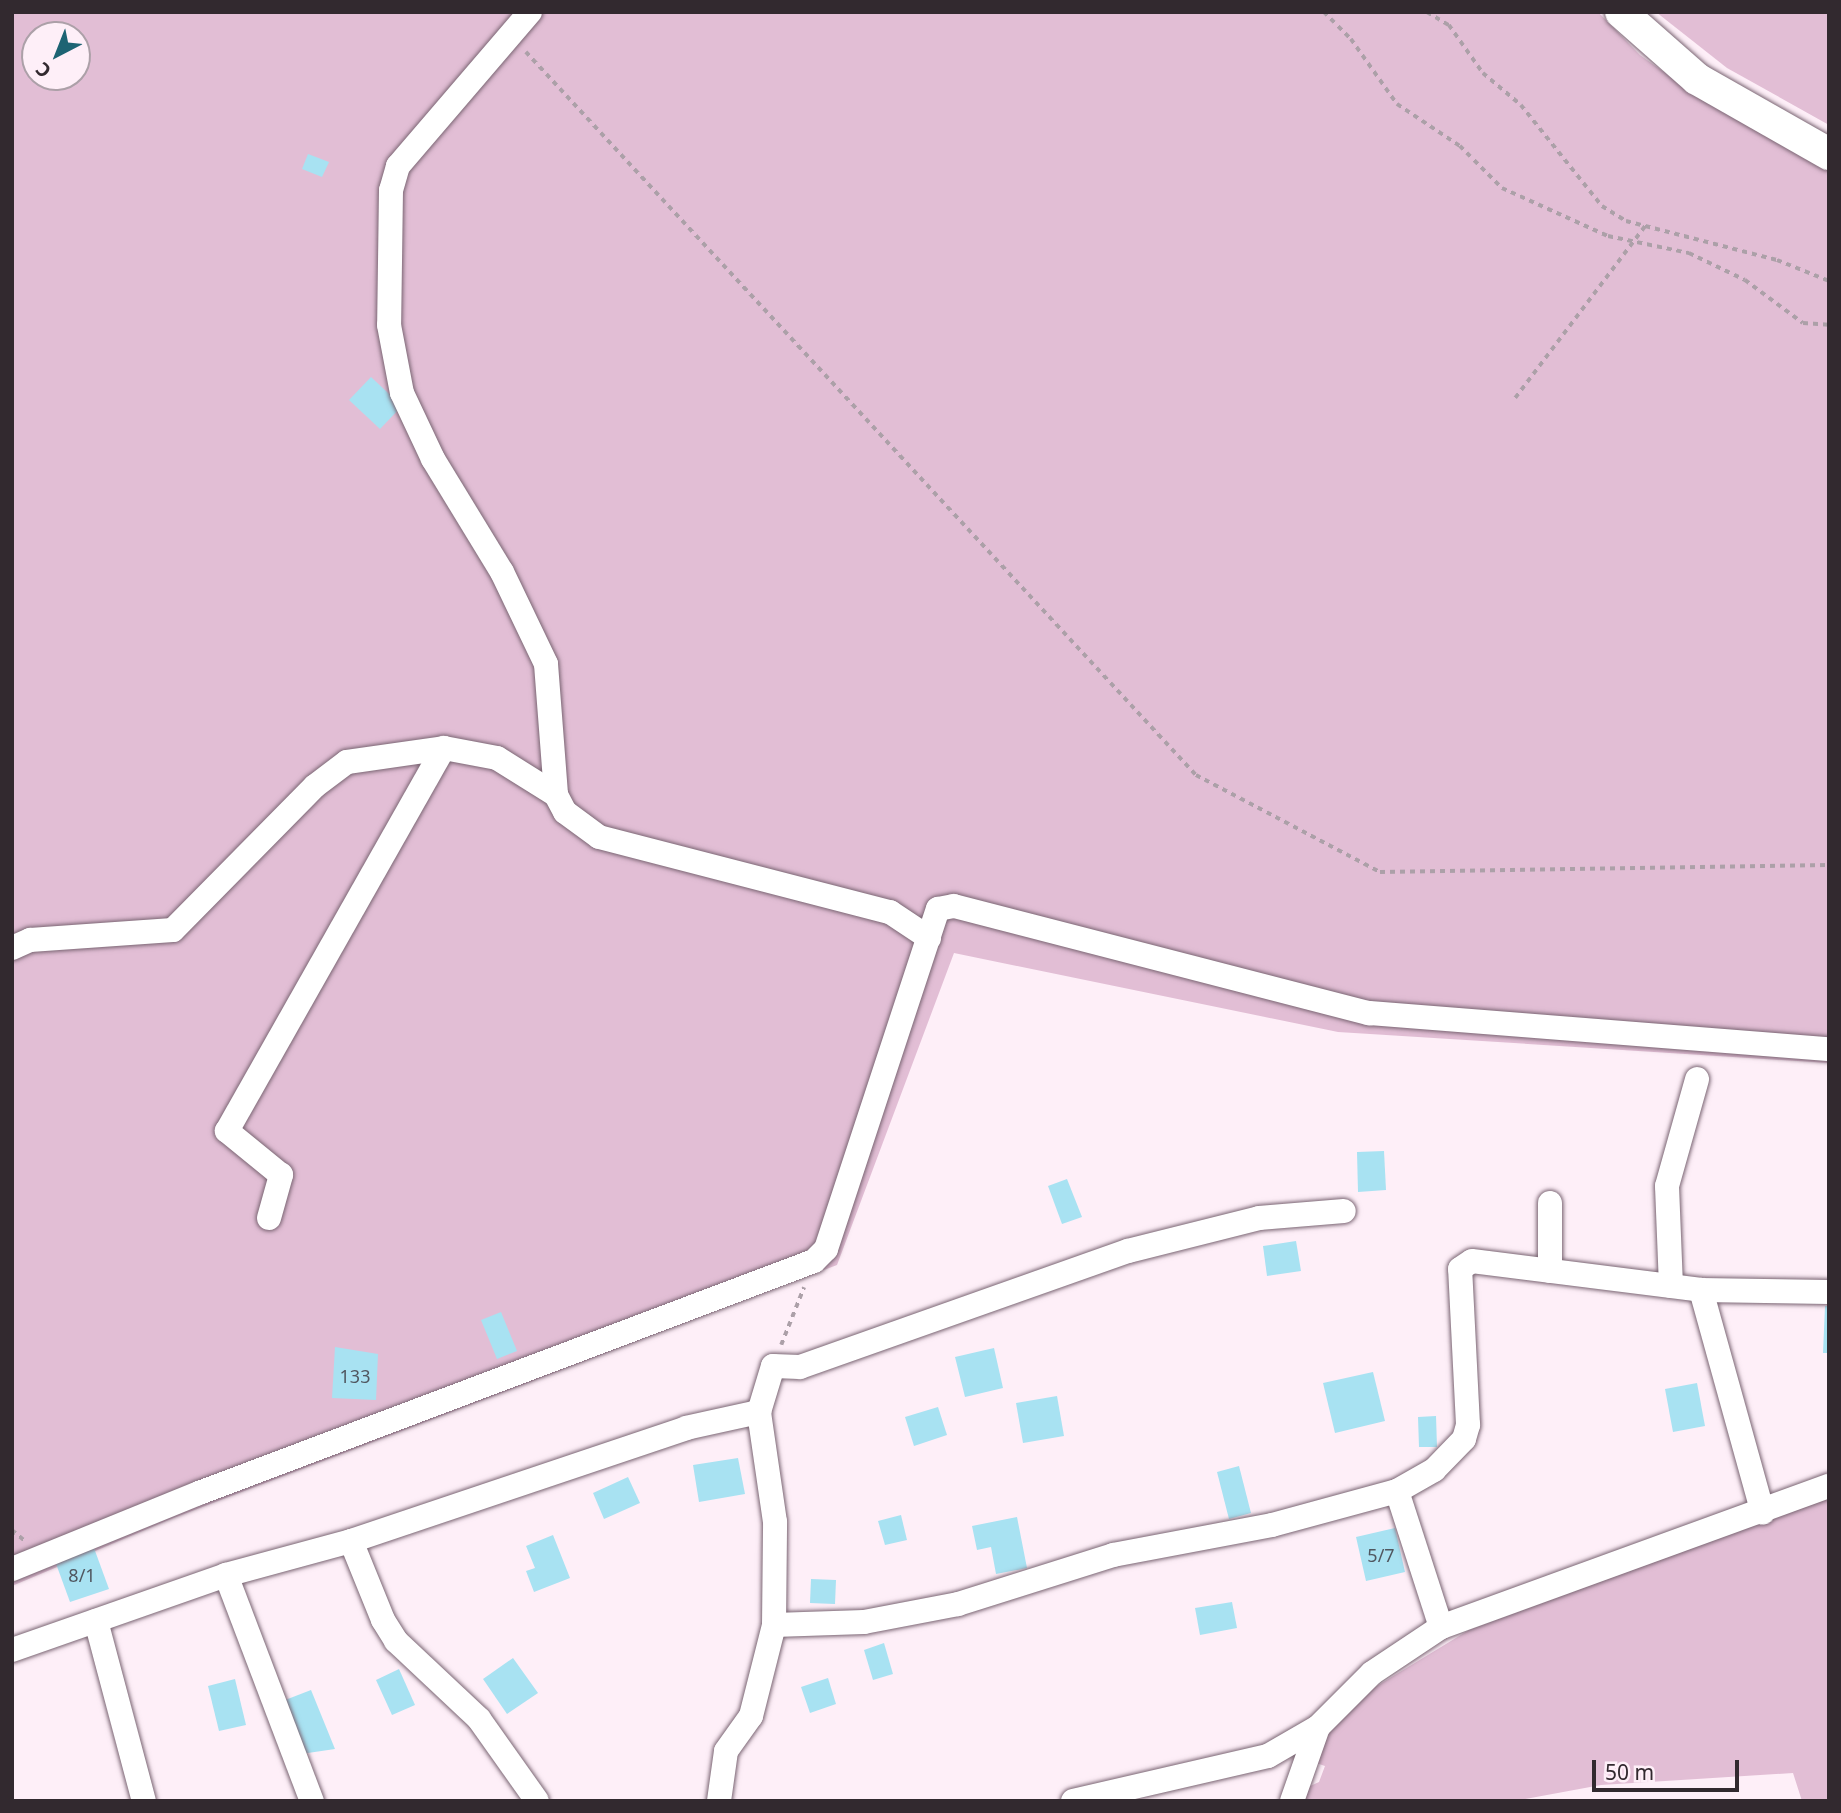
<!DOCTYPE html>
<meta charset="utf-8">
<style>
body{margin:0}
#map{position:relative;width:1841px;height:1813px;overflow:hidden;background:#feeff8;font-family:"Noto Sans",sans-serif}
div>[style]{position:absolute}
.green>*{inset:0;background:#e2bed5}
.building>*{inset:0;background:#a8e2f2}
.path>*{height:3.5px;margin-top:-1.75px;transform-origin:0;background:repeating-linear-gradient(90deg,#aca0a8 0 5px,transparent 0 10px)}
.roads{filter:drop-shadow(0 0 2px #7a6573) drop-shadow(0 0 2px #7a6573)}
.minor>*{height:24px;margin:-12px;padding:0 12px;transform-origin:12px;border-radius:12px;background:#fff}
.major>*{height:32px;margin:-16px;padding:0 16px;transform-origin:16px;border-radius:16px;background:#fff}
span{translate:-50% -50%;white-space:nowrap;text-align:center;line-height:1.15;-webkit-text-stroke:5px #feeff8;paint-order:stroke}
.number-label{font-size:18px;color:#505760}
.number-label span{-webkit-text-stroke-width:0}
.frame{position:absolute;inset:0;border:14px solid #32292f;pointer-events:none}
.north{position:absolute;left:21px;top:21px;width:70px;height:70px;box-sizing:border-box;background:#feeff8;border:2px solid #aca0a8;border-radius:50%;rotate:222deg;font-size:19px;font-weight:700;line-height:28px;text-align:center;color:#32292f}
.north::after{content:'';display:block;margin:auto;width:24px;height:32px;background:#1d6373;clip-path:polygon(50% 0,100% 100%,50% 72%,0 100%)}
.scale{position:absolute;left:1592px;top:1760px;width:147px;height:32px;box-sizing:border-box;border:4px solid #32292f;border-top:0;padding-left:9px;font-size:21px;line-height:24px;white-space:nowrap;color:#32292f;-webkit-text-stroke:5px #feeff8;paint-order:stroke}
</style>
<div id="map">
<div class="green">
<i style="clip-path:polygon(evenodd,12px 12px,1598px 12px,1640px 55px,1703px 100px,1829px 171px,1829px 1063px,1338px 1032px,954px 953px,837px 1265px,171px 1519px,12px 1586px,12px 12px,35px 35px,77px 35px,77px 77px,35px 77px,35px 35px)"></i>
<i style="clip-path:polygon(1656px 12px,1829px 12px,1829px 125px,1727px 68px)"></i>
<i style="clip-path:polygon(1829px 1498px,1829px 1801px,1802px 1801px,1793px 1773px,1601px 1785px,1515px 1801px,1305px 1801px,1308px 1787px,1319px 1782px,1325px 1766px,1316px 1763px,1325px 1731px,1367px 1692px,1469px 1630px)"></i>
</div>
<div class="building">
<i style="clip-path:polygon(308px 154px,329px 162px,322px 177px,302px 169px)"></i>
<i style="clip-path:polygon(371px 377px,402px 406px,380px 429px,349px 400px)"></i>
<i style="clip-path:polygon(1384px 1151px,1386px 1190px,1358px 1192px,1357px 1152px)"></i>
<i style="clip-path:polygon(1067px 1179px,1082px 1217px,1062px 1224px,1048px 1186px)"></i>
<i style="clip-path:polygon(1296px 1241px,1301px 1271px,1267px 1276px,1263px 1246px)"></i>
<i style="clip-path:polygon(1825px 1306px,1829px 1306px,1829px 1353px,1823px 1353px)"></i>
<i style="clip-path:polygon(501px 1312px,517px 1351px,497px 1359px,481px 1320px)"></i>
<i style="clip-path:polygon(335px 1347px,378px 1354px,376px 1400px,332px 1398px)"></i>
<i style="clip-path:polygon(994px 1348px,1003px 1388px,965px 1397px,955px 1357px)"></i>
<i style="clip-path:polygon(1373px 1372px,1385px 1421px,1335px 1433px,1323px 1383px)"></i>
<i style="clip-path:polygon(1697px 1383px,1705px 1426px,1673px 1432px,1665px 1389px)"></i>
<i style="clip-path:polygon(1057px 1396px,1064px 1436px,1023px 1443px,1016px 1403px)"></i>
<i style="clip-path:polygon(938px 1407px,947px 1435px,914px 1446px,905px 1417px)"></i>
<i style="clip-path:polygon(1436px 1416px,1437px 1447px,1419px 1447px,1418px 1417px)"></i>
<i style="clip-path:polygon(738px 1458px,745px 1494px,699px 1502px,693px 1465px)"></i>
<i style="clip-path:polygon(1239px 1466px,1251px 1513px,1229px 1519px,1217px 1472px)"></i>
<i style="clip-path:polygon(628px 1477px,640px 1503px,604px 1519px,593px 1493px)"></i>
<i style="clip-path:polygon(901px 1515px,907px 1540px,885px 1545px,878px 1521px)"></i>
<i style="clip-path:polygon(1017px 1517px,1027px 1568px,996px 1574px,991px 1547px,977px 1550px,972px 1526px)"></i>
<i style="clip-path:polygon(1395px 1528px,1405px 1572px,1366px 1581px,1356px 1537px)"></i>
<i style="clip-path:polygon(553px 1535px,570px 1578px,534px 1592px,526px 1571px,535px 1568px,526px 1546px)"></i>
<i style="clip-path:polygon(94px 1548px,109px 1589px,70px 1602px,55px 1561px)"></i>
<i style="clip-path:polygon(811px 1579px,836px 1580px,835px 1604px,810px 1603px)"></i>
<i style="clip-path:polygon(1232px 1602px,1237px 1628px,1200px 1635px,1195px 1608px)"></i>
<i style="clip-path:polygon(884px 1643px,893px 1674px,873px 1680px,864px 1650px)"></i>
<i style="clip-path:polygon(513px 1658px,538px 1693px,507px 1714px,483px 1679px)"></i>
<i style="clip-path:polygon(399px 1669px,415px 1705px,392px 1715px,376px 1680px)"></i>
<i style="clip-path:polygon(828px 1678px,836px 1704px,810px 1713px,801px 1687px)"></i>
<i style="clip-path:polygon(235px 1679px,246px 1725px,219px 1731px,208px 1686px)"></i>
<i style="clip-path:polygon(311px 1690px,335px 1749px,301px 1754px,280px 1702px)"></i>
</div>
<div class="path">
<i style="left:1324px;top:12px;width:38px;rotate:45deg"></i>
<i style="left:1351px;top:39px;width:80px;rotate:54.7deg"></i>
<i style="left:1397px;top:104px;width:76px;rotate:33.7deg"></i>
<i style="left:1460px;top:146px;width:59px;rotate:45deg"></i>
<i style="left:1502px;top:188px;width:116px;rotate:24.4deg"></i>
<i style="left:1608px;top:236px;width:83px;rotate:11.9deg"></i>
<i style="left:1689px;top:253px;width:62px;rotate:25.7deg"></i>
<i style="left:1745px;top:280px;width:72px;rotate:36.6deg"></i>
<i style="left:1803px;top:323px;width:26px;rotate:4deg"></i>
<i style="left:1427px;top:12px;width:26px;rotate:31deg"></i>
<i style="left:1449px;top:25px;width:59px;rotate:54.7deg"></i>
<i style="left:1483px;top:73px;width:50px;rotate:40.1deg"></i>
<i style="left:1521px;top:105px;width:129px;rotate:51.3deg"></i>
<i style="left:1602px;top:206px;width:28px;rotate:32deg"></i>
<i style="left:1626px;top:221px;width:156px;rotate:14.5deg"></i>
<i style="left:1777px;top:260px;width:56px;rotate:22deg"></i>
<i style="left:526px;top:52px;width:986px;rotate:47.18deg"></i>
<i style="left:1196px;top:775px;width:208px;rotate:27.8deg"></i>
<i style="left:1380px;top:872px;width:449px;rotate:-0.9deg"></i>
<i style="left:1515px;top:398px;width:217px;rotate:-52.9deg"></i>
<i style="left:781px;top:1345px;width:62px;rotate:-68.4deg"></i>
<i style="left:12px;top:1530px;width:16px;rotate:40deg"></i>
</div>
<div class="roads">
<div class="minor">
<i style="left:530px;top:12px;width:203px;rotate:130.6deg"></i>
<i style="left:398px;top:166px;width:25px;rotate:106deg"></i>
<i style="left:391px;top:190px;width:135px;rotate:90.8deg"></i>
<i style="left:389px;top:325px;width:69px;rotate:79.2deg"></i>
<i style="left:402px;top:393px;width:73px;rotate:64.8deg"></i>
<i style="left:433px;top:459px;width:132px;rotate:58.6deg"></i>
<i style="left:502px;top:572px;width:102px;rotate:64.4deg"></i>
<i style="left:546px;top:664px;width:131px;rotate:85.6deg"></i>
<i style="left:556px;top:795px;width:19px;rotate:62deg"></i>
<i style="left:565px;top:812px;width:42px;rotate:36.3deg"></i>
<i style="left:599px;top:837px;width:301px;rotate:14.5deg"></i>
<i style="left:890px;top:912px;width:47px;rotate:33.7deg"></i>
<i style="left:12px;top:948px;width:20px;rotate:-24deg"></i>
<i style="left:30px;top:940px;width:143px;rotate:-4deg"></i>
<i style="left:173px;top:930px;width:202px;rotate:-45.4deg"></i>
<i style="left:315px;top:786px;width:40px;rotate:-37deg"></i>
<i style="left:347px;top:762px;width:98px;rotate:-8.2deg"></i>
<i style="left:444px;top:748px;width:54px;rotate:10.7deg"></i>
<i style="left:497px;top:758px;width:70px;rotate:32.1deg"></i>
<i style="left:1550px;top:1203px;width:68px;rotate:90deg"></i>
<i style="left:269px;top:1218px;width:45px;rotate:-74.4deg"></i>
<i style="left:281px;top:1175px;width:70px;rotate:-140.8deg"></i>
<i style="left:227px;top:1131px;width:440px;rotate:-60.5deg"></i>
<i style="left:1671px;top:1286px;width:100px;rotate:-92.3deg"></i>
<i style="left:1667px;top:1186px;width:111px;rotate:-74.3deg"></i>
<i style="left:1701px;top:1290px;width:231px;rotate:74.5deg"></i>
<i style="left:1397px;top:1491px;width:143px;rotate:72.1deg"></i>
<i style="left:351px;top:1541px;width:85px;rotate:67.9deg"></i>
<i style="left:383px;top:1620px;width:25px;rotate:58deg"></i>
<i style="left:396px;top:1641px;width:114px;rotate:43.2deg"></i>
<i style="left:479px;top:1719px;width:100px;rotate:54.7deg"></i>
<i style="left:12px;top:1569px;width:202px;rotate:-22.1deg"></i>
<i style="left:199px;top:1493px;width:657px;rotate:-20.67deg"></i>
<i style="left:814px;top:1261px;width:17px;rotate:-45deg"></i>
<i style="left:826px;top:1249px;width:358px;rotate:-71.8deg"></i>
<i style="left:938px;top:909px;width:16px;rotate:-11deg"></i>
<i style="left:954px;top:906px;width:429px;rotate:14.5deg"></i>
<i style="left:1369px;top:1013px;width:461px;rotate:4.5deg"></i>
<i style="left:226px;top:1575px;width:242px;rotate:69.2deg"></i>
<i style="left:96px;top:1621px;width:186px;rotate:75.1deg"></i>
<i style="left:774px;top:1625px;width:90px;rotate:-1.9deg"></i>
<i style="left:864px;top:1622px;width:96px;rotate:-10.8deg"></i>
<i style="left:958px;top:1604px;width:163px;rotate:-17.5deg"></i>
<i style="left:1113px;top:1555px;width:162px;rotate:-10.7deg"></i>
<i style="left:1272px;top:1525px;width:130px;rotate:-15.2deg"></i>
<i style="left:1397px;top:1491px;width:43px;rotate:-29.6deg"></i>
<i style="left:1434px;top:1470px;width:43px;rotate:-45.9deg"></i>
<i style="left:1464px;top:1439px;width:15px;rotate:-74deg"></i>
<i style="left:1468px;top:1425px;width:156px;rotate:-92.9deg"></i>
<i style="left:1460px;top:1269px;width:14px;rotate:-34deg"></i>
<i style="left:1472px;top:1261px;width:231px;rotate:7.2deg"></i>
<i style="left:1701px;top:1290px;width:128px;rotate:0.9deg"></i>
<i style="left:12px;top:1650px;width:227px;rotate:-19.3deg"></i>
<i style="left:226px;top:1575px;width:130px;rotate:-15.2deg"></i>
<i style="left:351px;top:1541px;width:354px;rotate:-18.6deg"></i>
<i style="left:686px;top:1428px;width:75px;rotate:-12.4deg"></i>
<i style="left:719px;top:1801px;width:50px;rotate:-82deg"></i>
<i style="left:726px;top:1751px;width:43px;rotate:-54.5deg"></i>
<i style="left:751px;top:1716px;width:94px;rotate:-75.8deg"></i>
<i style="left:774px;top:1625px;width:103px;rotate:-89.4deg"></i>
<i style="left:775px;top:1522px;width:111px;rotate:-98.3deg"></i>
<i style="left:759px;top:1412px;width:48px;rotate:-73.1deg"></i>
<i style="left:773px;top:1366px;width:27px;rotate:2deg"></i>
<i style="left:800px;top:1367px;width:348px;rotate:-19.5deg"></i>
<i style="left:1128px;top:1251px;width:135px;rotate:-14.1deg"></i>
<i style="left:1259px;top:1218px;width:85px;rotate:-4.7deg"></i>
<i style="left:1073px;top:1801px;width:200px;rotate:-13deg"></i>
<i style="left:1268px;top:1756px;width:58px;rotate:-30.1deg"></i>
<i style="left:1292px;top:1801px;width:78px;rotate:-70.6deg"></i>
<i style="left:1318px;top:1727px;width:76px;rotate:-45deg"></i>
<i style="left:1372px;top:1673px;width:83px;rotate:-33.7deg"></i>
<i style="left:1441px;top:1627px;width:413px;rotate:-20deg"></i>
</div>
<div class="major">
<i style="left:1621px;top:12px;width:101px;rotate:41.4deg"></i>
<i style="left:1697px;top:79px;width:152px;rotate:29.6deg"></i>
</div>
</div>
<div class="number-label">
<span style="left:355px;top:1376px">133</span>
<span style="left:1381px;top:1555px">5/7</span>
<span style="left:82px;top:1575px">8/1</span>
</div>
<div class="frame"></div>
<div class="north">С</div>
<div class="scale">50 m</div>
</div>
